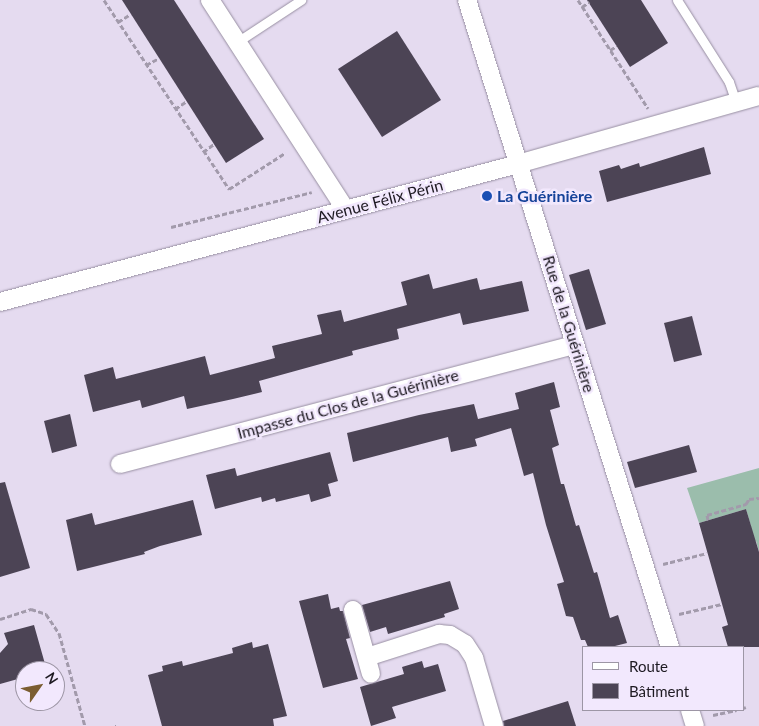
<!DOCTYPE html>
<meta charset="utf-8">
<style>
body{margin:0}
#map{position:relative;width:759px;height:726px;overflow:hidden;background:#e5dbf0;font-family:Lato,sans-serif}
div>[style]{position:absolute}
.green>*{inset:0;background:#9bbdac}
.building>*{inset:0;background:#4c4455}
.path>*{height:3px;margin-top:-1.5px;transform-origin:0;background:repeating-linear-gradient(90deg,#a29aab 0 5px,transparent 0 7.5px)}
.roads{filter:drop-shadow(0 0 1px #988fa2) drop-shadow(0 0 1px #988fa2)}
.service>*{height:9px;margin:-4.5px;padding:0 4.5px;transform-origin:4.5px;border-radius:4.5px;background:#fff}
.minor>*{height:18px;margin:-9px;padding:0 9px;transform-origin:9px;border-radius:9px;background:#fff}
.dots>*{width:14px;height:14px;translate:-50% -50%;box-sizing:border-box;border:2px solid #f2e8fd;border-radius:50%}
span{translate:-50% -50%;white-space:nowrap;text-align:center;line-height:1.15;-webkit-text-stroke:5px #f2e8fd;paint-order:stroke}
.transit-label{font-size:16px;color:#164399;font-weight:700}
.left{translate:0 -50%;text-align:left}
.street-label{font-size:16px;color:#1e1a22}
.legend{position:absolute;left:582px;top:646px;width:162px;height:65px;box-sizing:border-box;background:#f2e8fd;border:1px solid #9d96a5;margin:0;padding:6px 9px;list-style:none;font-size:15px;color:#1e1a22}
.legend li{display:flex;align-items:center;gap:10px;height:25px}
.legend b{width:25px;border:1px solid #9d96a5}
.north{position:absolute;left:15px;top:661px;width:50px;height:50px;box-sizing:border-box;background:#f2e8fd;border:1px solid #9d96a5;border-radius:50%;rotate:57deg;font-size:14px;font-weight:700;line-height:20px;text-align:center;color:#1e1a22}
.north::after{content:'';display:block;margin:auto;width:18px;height:22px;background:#7b5d31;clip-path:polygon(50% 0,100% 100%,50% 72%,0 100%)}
</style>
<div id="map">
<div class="green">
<i style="clip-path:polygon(759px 468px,759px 552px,756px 541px,751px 542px,747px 528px,751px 526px,746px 509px,699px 523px,687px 488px)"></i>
</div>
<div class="building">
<i style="clip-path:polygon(122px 0,174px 0,264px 139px,226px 163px)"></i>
<i style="clip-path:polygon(587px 0,641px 0,668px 43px,630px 67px)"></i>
<i style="clip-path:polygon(397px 31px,441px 100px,382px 137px,338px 69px)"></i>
<i style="clip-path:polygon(704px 147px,711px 174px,607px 202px,599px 171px,619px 165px,621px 169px,639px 163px,640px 167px)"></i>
<i style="clip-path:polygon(589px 269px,606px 324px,586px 330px,569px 275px)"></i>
<i style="clip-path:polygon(429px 274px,433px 289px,477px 278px,480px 290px,522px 281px,529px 311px,463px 325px,460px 313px,397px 329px,399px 339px,352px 351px,353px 355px,259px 381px,262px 392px,233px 399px,187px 409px,184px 396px,142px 408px,140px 400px,93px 412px,84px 375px,113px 367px,116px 379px,205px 356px,210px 375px,275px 358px,272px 346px,322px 334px,317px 315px,341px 310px,344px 322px,407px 305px,401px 282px)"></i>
<i style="clip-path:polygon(692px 316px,702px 355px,674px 362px,664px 323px)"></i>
<i style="clip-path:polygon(554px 382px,560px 407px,550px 410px,559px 445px,552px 448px,561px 484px,564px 484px,576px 526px,579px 525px,594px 573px,597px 572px,610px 618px,618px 615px,627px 643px,611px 647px,588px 647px,585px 640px,581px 640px,573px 617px,566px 616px,557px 584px,564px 582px,546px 525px,533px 473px,524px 476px,511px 428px,475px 439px,477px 446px,451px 452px,448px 437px,353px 462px,347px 433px,419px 415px,474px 404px,478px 419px,519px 409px,515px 393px)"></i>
<i style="clip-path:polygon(70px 414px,77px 446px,52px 453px,44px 421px)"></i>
<i style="clip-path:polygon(689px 445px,697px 472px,635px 488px,627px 462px)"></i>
<i style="clip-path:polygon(330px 452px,338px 481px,328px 484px,331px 496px,311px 502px,309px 494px,276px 502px,275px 498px,262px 502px,261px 497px,215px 509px,206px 475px,235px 468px,237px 476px)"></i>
<i style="clip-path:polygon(5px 482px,30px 568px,0 577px,0 483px)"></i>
<i style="clip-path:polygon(193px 500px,202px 535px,160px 546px,144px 552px,145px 554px,77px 571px,66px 520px,92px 513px,95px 525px)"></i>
<i style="clip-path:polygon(746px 509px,759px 552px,759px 647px,728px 647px,722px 627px,728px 625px,699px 523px)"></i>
<i style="clip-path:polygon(450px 581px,459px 609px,444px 614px,445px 617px,388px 634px,386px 627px,370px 632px,362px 605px)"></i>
<i style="clip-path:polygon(328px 594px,331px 609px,339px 607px,340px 611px,343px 611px,350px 638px,346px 639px,358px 679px,323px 688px,299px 601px)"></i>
<i style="clip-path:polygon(34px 625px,47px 671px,25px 671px,25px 677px,0 684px,0 653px,8px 644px,4px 633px)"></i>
<i style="clip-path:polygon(252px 642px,253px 648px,268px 644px,287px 716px,273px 719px,274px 726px,162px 726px,148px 675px,163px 671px,162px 666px,182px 661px,183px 666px,233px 653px,232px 648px)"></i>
<i style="clip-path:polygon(422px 661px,424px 668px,438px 664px,446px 691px,392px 707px,396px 718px,371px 726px,360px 687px,404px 674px,402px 667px)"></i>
<i style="clip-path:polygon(568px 701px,576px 726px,504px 726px,503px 721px)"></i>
</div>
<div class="path">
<i style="left:104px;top:0;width:227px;rotate:56.5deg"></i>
<i style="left:229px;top:189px;width:67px;rotate:-32.7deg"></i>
<i style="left:578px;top:0;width:129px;rotate:57.1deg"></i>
<i style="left:582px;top:7px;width:9px;rotate:-36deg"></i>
<i style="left:118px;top:22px;width:15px;rotate:-32deg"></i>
<i style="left:610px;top:50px;width:8px;rotate:-30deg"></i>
<i style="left:146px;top:65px;width:15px;rotate:-28deg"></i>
<i style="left:175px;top:109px;width:14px;rotate:-34deg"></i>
<i style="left:203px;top:152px;width:14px;rotate:-36deg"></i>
<i style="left:171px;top:227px;width:145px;rotate:-13.9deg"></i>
<i style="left:708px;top:520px;width:5px;rotate:-101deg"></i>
<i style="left:707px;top:515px;width:41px;rotate:-15.8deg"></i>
<i style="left:746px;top:504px;width:6px;rotate:-59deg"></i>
<i style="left:749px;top:499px;width:10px;rotate:-6deg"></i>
<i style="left:663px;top:564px;width:45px;rotate:-14deg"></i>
<i style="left:679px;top:614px;width:44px;rotate:-13.1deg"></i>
<i style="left:0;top:619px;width:33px;rotate:-18deg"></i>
<i style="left:31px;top:609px;width:16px;rotate:18deg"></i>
<i style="left:46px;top:614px;width:23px;rotate:56deg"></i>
<i style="left:59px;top:633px;width:97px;rotate:74.4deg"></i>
<i style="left:743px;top:708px;width:3px;rotate:-18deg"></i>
<i style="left:713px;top:715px;width:24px;rotate:-12deg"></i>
<i style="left:115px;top:726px;width:1px"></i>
</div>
<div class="roads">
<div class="service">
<i style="left:677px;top:0;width:97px;rotate:57.6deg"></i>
<i style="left:729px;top:82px;width:21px;rotate:71deg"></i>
<i style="left:237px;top:42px;width:77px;rotate:-33.3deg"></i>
</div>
<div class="minor">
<i style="left:210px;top:0;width:250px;rotate:57.1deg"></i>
<i style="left:467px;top:0;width:678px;rotate:72.58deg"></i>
<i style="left:0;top:302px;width:536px;rotate:-14.92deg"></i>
<i style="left:518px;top:164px;width:250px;rotate:-15.8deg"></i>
<i style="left:120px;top:464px;width:470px;rotate:-14.7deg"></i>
<i style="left:353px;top:610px;width:66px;rotate:74.3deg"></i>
<i style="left:367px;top:657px;width:76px;rotate:-17.7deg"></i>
<i style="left:439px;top:634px;width:11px;rotate:5deg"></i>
<i style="left:450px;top:635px;width:17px;rotate:31deg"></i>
<i style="left:465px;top:644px;width:17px;rotate:57deg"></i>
<i style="left:474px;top:658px;width:71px;rotate:73.6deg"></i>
<i style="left:690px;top:710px;width:17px;rotate:73deg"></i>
</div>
</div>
<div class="dots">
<i style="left:487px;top:196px;background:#1a4fb4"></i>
</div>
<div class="transit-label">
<span class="left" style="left:497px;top:196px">La Guérinière</span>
</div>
<div class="street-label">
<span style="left:380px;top:201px;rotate:-15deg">Avenue Félix Périn</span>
<span style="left:569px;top:324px;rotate:73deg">Rue de la Guérinière</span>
<span style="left:348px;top:404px;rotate:-15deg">Impasse du Clos de la Guérinière</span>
</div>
<ul class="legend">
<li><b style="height:6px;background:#fff"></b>Route</li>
<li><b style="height:14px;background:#4c4455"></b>Bâtiment</li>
</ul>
<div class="north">N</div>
</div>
